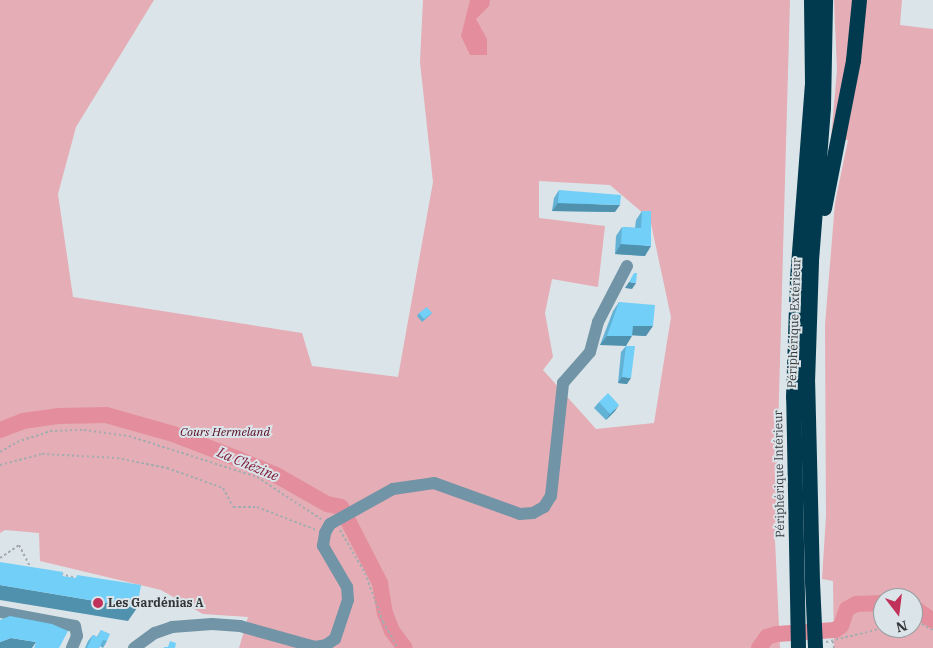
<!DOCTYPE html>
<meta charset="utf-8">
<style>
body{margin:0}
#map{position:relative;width:933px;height:648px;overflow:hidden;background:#dbe4e8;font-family:"IBM Plex Serif",serif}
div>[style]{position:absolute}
.green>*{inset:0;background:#e5adb5}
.water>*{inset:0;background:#e48e9d}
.river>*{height:16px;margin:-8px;padding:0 8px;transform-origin:8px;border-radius:8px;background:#e48e9d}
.path>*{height:2px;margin-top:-1px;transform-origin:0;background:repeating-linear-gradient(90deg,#a5acaf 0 2.5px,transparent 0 5px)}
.minor>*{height:12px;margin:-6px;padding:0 6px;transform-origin:6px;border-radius:6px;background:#7195a6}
.highway>*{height:15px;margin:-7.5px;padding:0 7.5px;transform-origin:7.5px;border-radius:7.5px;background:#013a4e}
.highway-bridge>*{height:15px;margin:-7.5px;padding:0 7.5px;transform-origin:7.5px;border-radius:7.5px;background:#013a4e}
.wall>*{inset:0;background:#62b2d5}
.shaded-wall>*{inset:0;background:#5091ae}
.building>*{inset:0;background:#72cff8}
.dots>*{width:14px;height:14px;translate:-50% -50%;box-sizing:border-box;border:2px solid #dbe4e8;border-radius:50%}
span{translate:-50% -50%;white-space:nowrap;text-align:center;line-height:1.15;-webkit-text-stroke:4px #dbe4e8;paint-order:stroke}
.street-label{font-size:12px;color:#323637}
.park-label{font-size:12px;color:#550821;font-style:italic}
.poi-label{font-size:12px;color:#323637;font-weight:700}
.left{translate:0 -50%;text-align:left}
.water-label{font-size:14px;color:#7d1836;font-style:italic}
.north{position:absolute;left:873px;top:588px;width:50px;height:50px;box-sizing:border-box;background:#dbe4e8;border:1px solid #979ea1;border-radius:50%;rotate:165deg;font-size:14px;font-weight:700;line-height:20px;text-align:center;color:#323637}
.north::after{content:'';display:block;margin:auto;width:18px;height:22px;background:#c1325a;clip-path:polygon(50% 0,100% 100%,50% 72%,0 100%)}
</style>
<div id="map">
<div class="green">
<i style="clip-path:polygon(evenodd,0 0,154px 0,76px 127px,58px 194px,73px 297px,302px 333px,312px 366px,398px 377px,433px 182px,420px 62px,423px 0,790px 0,775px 540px,780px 648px,239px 648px,248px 617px,203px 614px,161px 590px,40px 561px,39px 533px,5px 530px,0 533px,0 0,539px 181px,610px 185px,650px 219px,671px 317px,654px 423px,596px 429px,543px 370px,553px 357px,545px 313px,552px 279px,598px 287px,605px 226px,539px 218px,539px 181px)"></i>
<i style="clip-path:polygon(evenodd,834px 0,902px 0,900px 25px,933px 29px,933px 648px,834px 648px,833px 581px,822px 579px,826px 516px,825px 325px,835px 203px,848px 140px,831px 139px,837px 70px,834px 0,883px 598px,913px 598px,913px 628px,883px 628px,883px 598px)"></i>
</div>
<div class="water">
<i style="clip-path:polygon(470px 0,490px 0,489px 6px,476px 19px,487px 39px,487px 55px,470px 55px,461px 36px)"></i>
</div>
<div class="river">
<i style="left:0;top:430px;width:25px;rotate:-21deg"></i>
<i style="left:23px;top:421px;width:35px;rotate:-8deg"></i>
<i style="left:58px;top:416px;width:48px;rotate:-1.2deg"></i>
<i style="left:106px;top:415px;width:70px;rotate:15.8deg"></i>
<i style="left:173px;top:434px;width:70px;rotate:21deg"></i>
<i style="left:238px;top:459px;width:41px;rotate:22.8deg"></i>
<i style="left:276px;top:475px;width:59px;rotate:29.6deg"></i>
<i style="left:327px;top:504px;width:14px;rotate:12deg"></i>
<i style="left:341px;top:507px;width:85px;rotate:62.8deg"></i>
<i style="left:380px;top:583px;width:30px;rotate:81deg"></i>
<i style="left:385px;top:613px;width:19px;rotate:69deg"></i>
<i style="left:392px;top:631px;width:21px;rotate:53deg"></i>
<i style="left:913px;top:607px;width:24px;rotate:35deg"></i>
<i style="left:759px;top:648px;width:14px;rotate:-54deg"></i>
<i style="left:767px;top:637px;width:10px;rotate:-17deg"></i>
<i style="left:777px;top:634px;width:58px;rotate:-3.9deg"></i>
<i style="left:835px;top:630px;width:7px;rotate:-34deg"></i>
<i style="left:841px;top:626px;width:18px;rotate:-71deg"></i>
<i style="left:847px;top:609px;width:10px;rotate:-29deg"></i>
<i style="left:856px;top:604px;width:27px;rotate:-2deg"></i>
</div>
<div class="path">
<i style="left:0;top:452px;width:20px;rotate:-30deg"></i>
<i style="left:17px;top:442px;width:35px;rotate:-18deg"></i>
<i style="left:50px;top:431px;width:34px;rotate:-2deg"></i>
<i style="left:84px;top:430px;width:45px;rotate:7.6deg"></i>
<i style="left:129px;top:436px;width:134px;rotate:17.8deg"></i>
<i style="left:257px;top:477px;width:77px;rotate:33.3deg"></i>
<i style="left:0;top:465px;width:43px;rotate:-14.7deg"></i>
<i style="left:42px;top:454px;width:75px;rotate:3.1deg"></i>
<i style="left:117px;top:458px;width:51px;rotate:11.3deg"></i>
<i style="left:167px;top:468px;width:59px;rotate:19.7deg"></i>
<i style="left:223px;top:488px;width:21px;rotate:62deg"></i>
<i style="left:233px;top:507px;width:24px"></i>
<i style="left:257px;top:507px;width:63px;rotate:21.3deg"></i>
<i style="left:340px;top:530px;width:50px;rotate:59.8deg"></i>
<i style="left:365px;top:573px;width:52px;rotate:69.8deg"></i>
<i style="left:383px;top:622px;width:30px;rotate:60deg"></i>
<i style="left:0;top:558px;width:23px;rotate:-34deg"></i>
<i style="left:19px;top:545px;width:25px;rotate:63deg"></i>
<i style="left:61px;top:574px;width:16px;rotate:15deg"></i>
<i style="left:913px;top:619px;width:23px;rotate:29deg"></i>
<i style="left:833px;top:641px;width:7px;rotate:82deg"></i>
<i style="left:826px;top:642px;width:60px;rotate:-13.6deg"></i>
</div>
<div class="minor">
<i style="left:0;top:612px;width:76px;rotate:10.6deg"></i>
<i style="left:75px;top:626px;width:10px;rotate:79deg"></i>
<i style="left:77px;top:636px;width:13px;rotate:113deg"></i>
<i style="left:134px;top:648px;width:26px;rotate:-36deg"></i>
<i style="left:155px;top:633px;width:18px;rotate:-19deg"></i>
<i style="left:172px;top:627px;width:40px;rotate:-4.3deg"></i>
<i style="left:212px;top:624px;width:28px;rotate:4deg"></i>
<i style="left:240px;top:626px;width:78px;rotate:15.6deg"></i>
<i style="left:315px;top:647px;width:11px;rotate:-10deg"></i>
<i style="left:326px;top:645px;width:11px;rotate:-34deg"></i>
<i style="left:335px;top:639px;width:41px;rotate:-71.6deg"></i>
<i style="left:348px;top:600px;width:13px;rotate:-94deg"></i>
<i style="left:347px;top:587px;width:48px;rotate:-120.3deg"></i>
<i style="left:323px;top:546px;width:13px;rotate:-81deg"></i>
<i style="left:325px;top:533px;width:10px;rotate:-61deg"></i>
<i style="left:330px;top:524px;width:72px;rotate:-29.1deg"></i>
<i style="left:393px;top:489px;width:41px;rotate:-8.3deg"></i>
<i style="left:434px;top:483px;width:91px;rotate:19.8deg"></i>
<i style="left:520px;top:514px;width:13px;rotate:-4deg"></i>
<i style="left:533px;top:513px;width:13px;rotate:-29deg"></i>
<i style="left:544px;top:507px;width:13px;rotate:-58deg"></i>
<i style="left:551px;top:496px;width:114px;rotate:-83.9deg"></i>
<i style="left:563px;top:383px;width:41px;rotate:-48.9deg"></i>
<i style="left:590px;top:352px;width:31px;rotate:-75deg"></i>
<i style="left:598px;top:322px;width:63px;rotate:-62.6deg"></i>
</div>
<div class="highway">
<i style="left:824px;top:208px;width:151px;rotate:-78.9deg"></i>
<i style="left:853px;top:60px;width:60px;rotate:-84.3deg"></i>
<i style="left:812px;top:581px;width:199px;rotate:-91.4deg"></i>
<i style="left:807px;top:382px;width:122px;rotate:-88.1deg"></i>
<i style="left:811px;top:260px;width:153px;rotate:-85.5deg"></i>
<i style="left:823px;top:107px;width:107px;rotate:-88.9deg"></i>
<i style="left:798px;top:648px;width:251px;rotate:-91.1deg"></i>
<i style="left:793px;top:397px;width:119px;rotate:-88.1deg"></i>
<i style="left:797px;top:278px;width:197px;rotate:-85.6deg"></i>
<i style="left:812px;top:82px;width:82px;rotate:-90.7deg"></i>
</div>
<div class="highway-bridge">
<i style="left:812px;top:581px;width:67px;rotate:87.4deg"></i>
</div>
<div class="wall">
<i style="clip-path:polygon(559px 190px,615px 212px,552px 211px,554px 198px)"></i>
<i style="clip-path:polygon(642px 211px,645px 256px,615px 254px,616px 236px,622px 227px,635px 228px,636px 220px)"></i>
<i style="clip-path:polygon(619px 302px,646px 336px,632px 335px,600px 345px,613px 311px)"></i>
<i style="clip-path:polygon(419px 313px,432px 313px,429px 316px,422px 322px,417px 316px)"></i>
<i style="clip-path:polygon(626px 346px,627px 384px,618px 383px,621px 352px)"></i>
<i style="clip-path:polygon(599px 402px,615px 411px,606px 420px,594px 408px)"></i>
<i style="clip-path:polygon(101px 630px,107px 641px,103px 648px,100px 646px,99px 648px,85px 648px,88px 641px,93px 635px,97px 637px)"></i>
</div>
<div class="shaded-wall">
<i style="clip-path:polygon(558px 203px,620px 205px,615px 212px,552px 211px)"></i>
<i style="clip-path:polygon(621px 244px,651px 246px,645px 256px,615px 254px)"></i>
<i style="clip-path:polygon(629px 282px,636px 283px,632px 289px,625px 288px)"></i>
<i style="clip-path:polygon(633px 326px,653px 326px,646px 336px,626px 335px)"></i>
<i style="clip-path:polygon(607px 336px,632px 336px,626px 346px,600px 345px)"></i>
<i style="clip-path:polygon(622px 377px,631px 378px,627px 384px,618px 383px)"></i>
<i style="clip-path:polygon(619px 405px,615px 411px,606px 420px,610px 414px)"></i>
<i style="clip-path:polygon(0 585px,137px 608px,128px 621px,0 600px)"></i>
<i style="clip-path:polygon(11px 638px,36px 642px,32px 648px,0 648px,0 642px)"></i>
</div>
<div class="building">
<i style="clip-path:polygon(559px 190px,621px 195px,620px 205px,558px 203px)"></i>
<i style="clip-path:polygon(642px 211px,651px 211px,651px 246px,621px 244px,622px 227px,641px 228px)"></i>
<i style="clip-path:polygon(634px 273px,637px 273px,636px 283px,629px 282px)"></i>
<i style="clip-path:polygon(619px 302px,655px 305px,653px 326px,633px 326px,632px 336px,607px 336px)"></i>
<i style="clip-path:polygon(427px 307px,432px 313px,424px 319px,419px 313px)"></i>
<i style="clip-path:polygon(626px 346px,635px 346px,631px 378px,622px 377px)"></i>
<i style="clip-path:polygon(608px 393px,619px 405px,610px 414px,599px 402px)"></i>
<i style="clip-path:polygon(0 562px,63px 572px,62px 576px,76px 578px,77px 575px,141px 585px,137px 608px,0 585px)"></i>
<i style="clip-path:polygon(10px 616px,52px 624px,68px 631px,59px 648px,34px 648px,36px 642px,11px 638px,0 642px,0 620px)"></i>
<i style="clip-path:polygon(101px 630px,110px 634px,107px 641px,103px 640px,99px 648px,87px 648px,93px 635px,98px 637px)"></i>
<i style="clip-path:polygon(170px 641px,176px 643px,175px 648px,164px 648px,164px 647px,168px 647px)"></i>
</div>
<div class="dots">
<i style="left:98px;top:603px;background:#c1325a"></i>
</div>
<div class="street-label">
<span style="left:794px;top:323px;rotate:-88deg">Périphérique Extérieur</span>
<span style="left:779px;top:474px;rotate:-91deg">Périphérique Intérieur</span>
</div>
<div class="park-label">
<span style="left:225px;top:432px">Cours Hermeland</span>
</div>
<div class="poi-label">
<span class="left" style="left:108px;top:603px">Les Gardénias A</span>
</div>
<div class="water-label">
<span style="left:248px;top:464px;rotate:23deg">La Chézine</span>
</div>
<div class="north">N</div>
</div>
